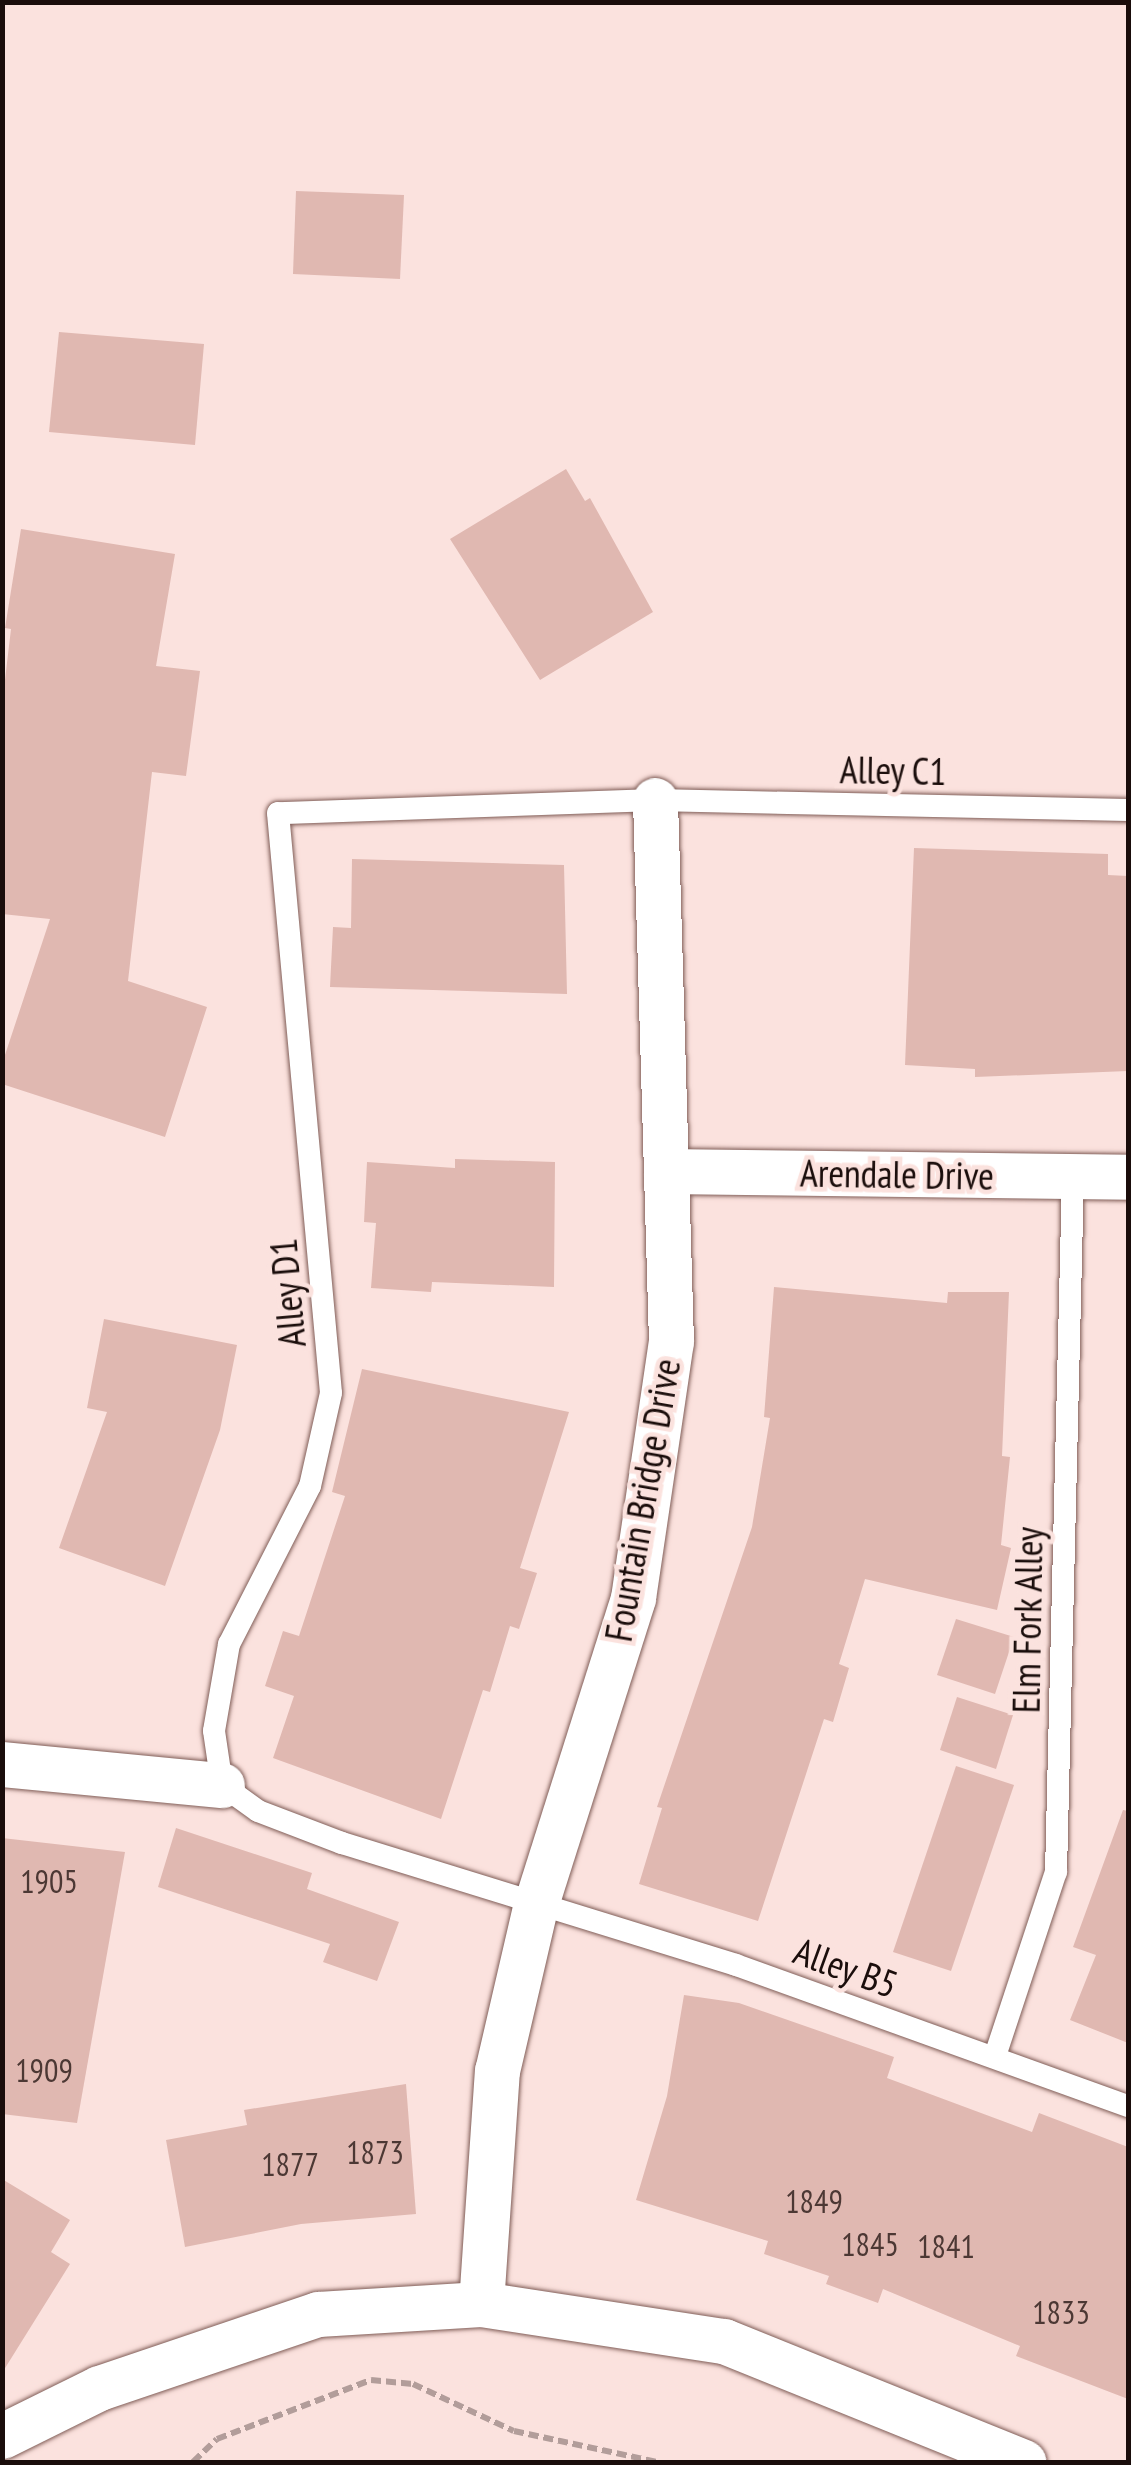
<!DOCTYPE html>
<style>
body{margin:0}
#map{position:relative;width:1131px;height:2465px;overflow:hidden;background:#fbe2de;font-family:"PT Sans Narrow",sans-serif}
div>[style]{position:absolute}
.building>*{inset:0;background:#e0b8b1}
.path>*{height:6px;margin-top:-3px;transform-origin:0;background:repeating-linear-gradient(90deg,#b29d9a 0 10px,transparent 0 15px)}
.roads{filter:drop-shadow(0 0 2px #805d57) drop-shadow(0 0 2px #805d57)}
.service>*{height:22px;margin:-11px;padding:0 11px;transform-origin:11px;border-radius:11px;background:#fff}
.minor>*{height:45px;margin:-22.5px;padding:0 22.5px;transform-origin:22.5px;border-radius:22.5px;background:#fff}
span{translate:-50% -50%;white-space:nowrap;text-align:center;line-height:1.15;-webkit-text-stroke:9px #fbe2de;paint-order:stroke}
.number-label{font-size:32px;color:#4c3834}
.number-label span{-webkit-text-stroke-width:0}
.street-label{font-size:38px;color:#1a0d0b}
.frame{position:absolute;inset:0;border:5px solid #1a0d0b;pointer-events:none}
</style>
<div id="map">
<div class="building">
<i style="clip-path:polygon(296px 191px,404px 195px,400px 279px,293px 274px)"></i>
<i style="clip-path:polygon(59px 332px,204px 344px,195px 445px,49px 432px)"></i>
<i style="clip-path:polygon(566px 469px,585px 501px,590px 498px,653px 612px,540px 680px,450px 539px)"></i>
<i style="clip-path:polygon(21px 529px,175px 554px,156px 666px,200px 671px,186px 776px,152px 772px,128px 981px,207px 1007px,165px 1137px,2px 1084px,2px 1064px,50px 919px,2px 914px,2px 705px,11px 629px,5px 628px)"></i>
<i style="clip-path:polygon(914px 848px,1108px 854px,1108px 875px,1128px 876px,1128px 1071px,975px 1077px,975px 1069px,905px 1065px)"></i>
<i style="clip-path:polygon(352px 859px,564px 865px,567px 994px,330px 987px,333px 927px,351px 928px)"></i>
<i style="clip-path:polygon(455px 1159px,555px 1162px,554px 1287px,432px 1282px,431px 1292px,371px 1288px,376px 1223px,364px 1222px,367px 1162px,455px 1168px)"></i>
<i style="clip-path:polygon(774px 1287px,947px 1303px,948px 1292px,1009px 1292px,1002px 1456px,1010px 1457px,1001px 1545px,1011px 1548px,997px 1610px,865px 1579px,839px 1664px,849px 1668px,833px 1722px,824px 1719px,758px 1921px,639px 1884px,662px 1808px,657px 1807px,752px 1527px,770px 1418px,764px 1417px)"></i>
<i style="clip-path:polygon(104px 1319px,237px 1345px,220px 1430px,165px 1586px,59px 1548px,107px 1412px,87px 1408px)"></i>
<i style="clip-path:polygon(362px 1369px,569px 1412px,520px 1568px,537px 1573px,519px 1629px,510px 1626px,490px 1692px,483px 1690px,441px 1819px,273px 1758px,294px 1696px,265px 1686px,283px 1631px,299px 1636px,345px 1496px,332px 1492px)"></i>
<i style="clip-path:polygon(956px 1619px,1014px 1637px,995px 1694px,937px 1675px)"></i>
<i style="clip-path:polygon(957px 1697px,1013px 1715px,996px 1769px,940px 1750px)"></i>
<i style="clip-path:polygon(956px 1766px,1014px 1785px,951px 1971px,893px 1952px)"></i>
<i style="clip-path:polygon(1123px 1810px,1128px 1811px,1128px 2043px,1070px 2020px,1096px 1955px,1073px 1947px)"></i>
<i style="clip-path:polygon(176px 1828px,312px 1873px,307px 1889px,399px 1922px,377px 1981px,323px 1962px,330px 1944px,158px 1887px)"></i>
<i style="clip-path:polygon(2px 1838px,125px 1852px,77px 2123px,2px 2114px)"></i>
<i style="clip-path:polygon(684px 1995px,739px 2003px,894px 2057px,887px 2078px,1032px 2132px,1039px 2113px,1128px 2147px,1128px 2399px,1016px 2356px,1020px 2346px,883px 2289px,878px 2303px,826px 2284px,829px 2276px,764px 2254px,768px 2241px,636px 2200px,667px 2096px)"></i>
<i style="clip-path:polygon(406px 2084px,416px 2214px,301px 2224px,185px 2247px,166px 2140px,247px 2125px,244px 2110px)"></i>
<i style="clip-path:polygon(2px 2179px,70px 2220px,51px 2252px,70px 2264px,2px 2373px)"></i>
</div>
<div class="path">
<i style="left:193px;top:2462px;width:33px;rotate:-44deg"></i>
<i style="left:217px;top:2439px;width:165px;rotate:-21deg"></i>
<i style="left:371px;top:2380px;width:42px;rotate:5.4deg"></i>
<i style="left:413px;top:2384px;width:111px;rotate:25deg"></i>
<i style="left:514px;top:2431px;width:146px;rotate:12.2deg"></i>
</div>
<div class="roads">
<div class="service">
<i style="left:1128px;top:810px;width:473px;rotate:-178.8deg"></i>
<i style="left:655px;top:800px;width:377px;rotate:178deg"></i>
<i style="left:278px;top:813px;width:582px;rotate:84.78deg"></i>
<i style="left:331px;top:1393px;width:95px;rotate:102.7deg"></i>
<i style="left:310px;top:1486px;width:178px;rotate:117.1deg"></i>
<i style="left:229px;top:1644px;width:88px;rotate:99.8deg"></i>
<i style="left:214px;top:1731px;width:55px;rotate:81.6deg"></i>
<i style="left:222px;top:1785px;width:44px;rotate:35.8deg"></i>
<i style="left:258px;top:1811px;width:90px;rotate:20.9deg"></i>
<i style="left:342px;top:1843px;width:412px;rotate:17.2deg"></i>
<i style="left:736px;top:1965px;width:417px;rotate:19.8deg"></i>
<i style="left:995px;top:2056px;width:194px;rotate:-71.7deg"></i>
<i style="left:1056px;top:1872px;width:696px;rotate:-88.6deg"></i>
</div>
<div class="minor">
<i style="left:666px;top:1171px;width:462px;rotate:0.7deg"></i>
<i style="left:2px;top:1764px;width:221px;rotate:5.5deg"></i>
<i style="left:481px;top:2304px;width:234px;rotate:-86.1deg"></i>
<i style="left:497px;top:2071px;width:171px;rotate:-76.9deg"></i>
<i style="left:536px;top:1904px;width:321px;rotate:-72.4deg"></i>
<i style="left:633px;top:1598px;width:259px;rotate:-81.6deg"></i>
<i style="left:671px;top:1342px;width:542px;rotate:-91.69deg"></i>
<i style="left:2px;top:2436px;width:108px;rotate:-26.3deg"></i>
<i style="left:99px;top:2388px;width:231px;rotate:-18.7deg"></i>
<i style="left:318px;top:2314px;width:163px;rotate:-3.5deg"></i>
<i style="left:481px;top:2304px;width:246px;rotate:8.7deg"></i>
<i style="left:724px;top:2341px;width:323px;rotate:22deg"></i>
</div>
</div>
<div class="number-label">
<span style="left:49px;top:1881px">1905</span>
<span style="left:44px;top:2070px">1909</span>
<span style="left:375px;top:2152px">1873</span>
<span style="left:290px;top:2164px">1877</span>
<span style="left:814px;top:2201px">1849</span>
<span style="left:870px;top:2244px">1845</span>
<span style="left:946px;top:2246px">1841</span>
<span style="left:1061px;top:2312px">1833</span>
</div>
<div class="street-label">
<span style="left:893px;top:770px;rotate:1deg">Alley C1</span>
<span style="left:897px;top:1174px;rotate:1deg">Arendale Drive</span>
<span style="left:287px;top:1293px;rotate:-95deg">Alley D1</span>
<span style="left:642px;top:1500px;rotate:-80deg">Fountain Bridge Drive</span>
<span style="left:1027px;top:1620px;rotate:-89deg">Elm Fork Alley</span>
<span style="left:846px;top:1967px;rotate:20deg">Alley B5</span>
</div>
<div class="frame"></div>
</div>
